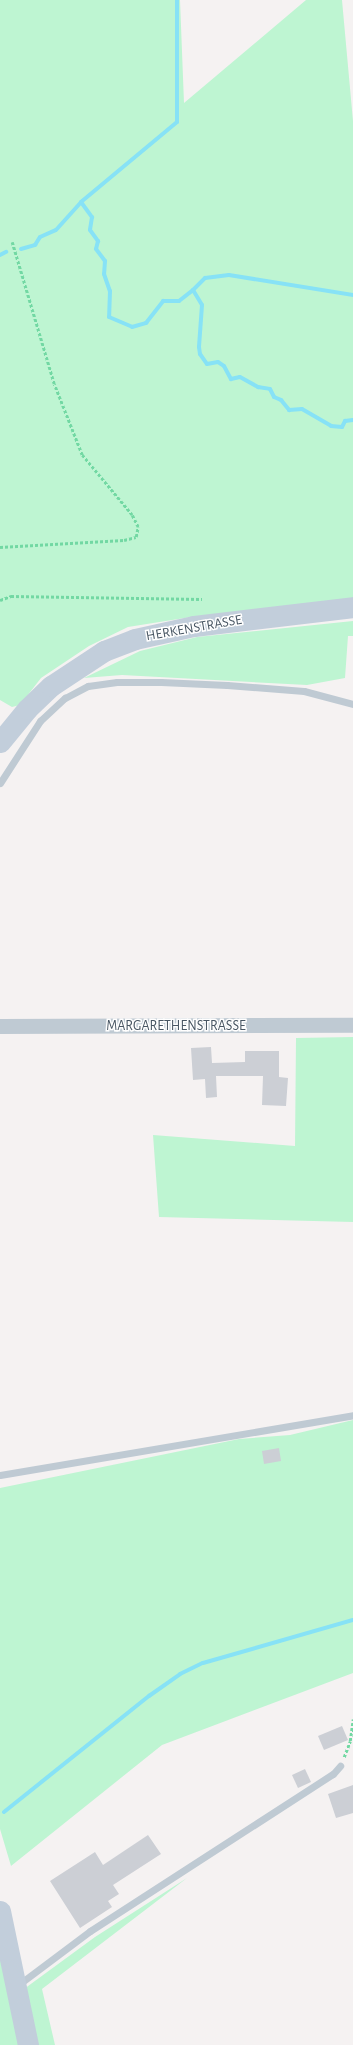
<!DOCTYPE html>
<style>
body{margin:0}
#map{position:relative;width:353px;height:2045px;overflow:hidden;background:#f5f2f2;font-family:"Alegreya Sans",sans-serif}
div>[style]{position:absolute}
.green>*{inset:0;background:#bef5d2}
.stream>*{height:4px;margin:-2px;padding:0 2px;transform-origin:2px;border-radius:2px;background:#87e2f6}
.building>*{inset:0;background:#cccfd5}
.path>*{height:2.5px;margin-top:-1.25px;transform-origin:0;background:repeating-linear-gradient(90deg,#72d8a3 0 3px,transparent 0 5px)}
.service>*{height:7px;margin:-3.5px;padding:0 3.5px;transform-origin:3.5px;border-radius:3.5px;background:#bfcad3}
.minor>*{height:15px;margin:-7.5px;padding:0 7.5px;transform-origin:7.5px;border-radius:7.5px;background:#bfcad3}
.secondary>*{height:21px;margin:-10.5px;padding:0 10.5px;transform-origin:10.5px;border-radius:10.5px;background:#c2cedb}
span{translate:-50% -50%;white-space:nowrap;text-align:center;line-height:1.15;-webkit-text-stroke:3px #fff;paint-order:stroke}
.street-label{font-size:14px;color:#485663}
</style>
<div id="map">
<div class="green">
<i style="clip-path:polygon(0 0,180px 0,184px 103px,306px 0,342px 0,353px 121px,353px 599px,191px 617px,128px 627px,89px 646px,41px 678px,20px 705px,12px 707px,0 700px)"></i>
<i style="clip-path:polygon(353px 621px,353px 636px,348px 636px,345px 678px,307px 685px,122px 675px,84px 678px,140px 651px,197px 637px)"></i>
<i style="clip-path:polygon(353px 1037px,353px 1222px,159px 1217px,153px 1135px,295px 1146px,296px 1038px)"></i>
<i style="clip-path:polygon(353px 1420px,353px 1673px,162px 1745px,11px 1866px,0 1829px,0 1488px,239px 1439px,290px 1435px)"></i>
<i style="clip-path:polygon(187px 1878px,42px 1989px,55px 2045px,36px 2045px,24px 1989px,95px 1937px)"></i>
<i style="clip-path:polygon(0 1950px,19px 2045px,0 2045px)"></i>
</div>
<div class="stream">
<i style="left:81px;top:202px;width:125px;rotate:-39.8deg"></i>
<i style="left:177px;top:122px;width:122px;rotate:-90deg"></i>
<i style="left:21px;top:249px;width:15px;rotate:-16deg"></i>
<i style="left:35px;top:245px;width:9px;rotate:-58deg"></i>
<i style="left:40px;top:237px;width:17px;rotate:-24deg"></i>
<i style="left:56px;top:230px;width:38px;rotate:-48deg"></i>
<i style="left:81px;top:202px;width:19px;rotate:54deg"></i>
<i style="left:92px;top:217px;width:13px;rotate:99deg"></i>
<i style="left:90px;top:230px;width:14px;rotate:54deg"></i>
<i style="left:98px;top:241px;width:8px;rotate:104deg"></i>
<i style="left:96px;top:249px;width:15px;rotate:53deg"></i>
<i style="left:105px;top:261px;width:13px;rotate:94deg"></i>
<i style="left:104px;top:274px;width:18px;rotate:71deg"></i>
<i style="left:110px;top:291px;width:26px;rotate:92deg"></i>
<i style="left:109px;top:317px;width:25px;rotate:23deg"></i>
<i style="left:132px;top:327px;width:15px;rotate:-16deg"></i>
<i style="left:146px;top:323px;width:28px;rotate:-52deg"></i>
<i style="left:163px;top:301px;width:16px"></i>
<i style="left:179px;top:301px;width:18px;rotate:-38deg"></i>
<i style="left:193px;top:290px;width:17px;rotate:59deg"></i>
<i style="left:202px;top:305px;width:42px;rotate:94.1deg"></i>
<i style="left:199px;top:347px;width:7px;rotate:82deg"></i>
<i style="left:200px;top:354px;width:12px;rotate:55deg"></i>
<i style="left:207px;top:364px;width:11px;rotate:-10deg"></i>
<i style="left:218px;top:362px;width:7px;rotate:34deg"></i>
<i style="left:224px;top:366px;width:15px;rotate:62deg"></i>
<i style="left:231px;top:379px;width:9px;rotate:-13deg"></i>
<i style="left:240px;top:377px;width:21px;rotate:29deg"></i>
<i style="left:258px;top:387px;width:12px;rotate:9deg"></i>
<i style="left:270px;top:389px;width:9px;rotate:63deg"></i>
<i style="left:274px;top:397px;width:8px;rotate:23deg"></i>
<i style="left:281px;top:400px;width:13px;rotate:51deg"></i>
<i style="left:289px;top:410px;width:13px;rotate:-4deg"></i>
<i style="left:302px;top:409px;width:34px;rotate:30deg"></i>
<i style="left:331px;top:426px;width:11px;rotate:5deg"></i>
<i style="left:342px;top:427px;width:7px;rotate:-63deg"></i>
<i style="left:345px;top:421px;width:8px;rotate:-7deg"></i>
<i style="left:0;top:255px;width:7px;rotate:-27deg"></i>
<i style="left:193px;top:290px;width:17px;rotate:-45deg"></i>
<i style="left:205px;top:278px;width:24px;rotate:-7deg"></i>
<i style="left:229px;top:275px;width:126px;rotate:9.2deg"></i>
<i style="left:4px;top:1812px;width:186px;rotate:-38.7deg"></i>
<i style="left:149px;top:1696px;width:38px;rotate:-35deg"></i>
<i style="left:180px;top:1674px;width:25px;rotate:-26deg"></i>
<i style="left:203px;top:1663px;width:156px;rotate:-16deg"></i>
</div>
<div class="building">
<i style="clip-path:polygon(211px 1047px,212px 1063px,245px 1062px,245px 1051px,279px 1051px,279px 1077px,288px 1078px,286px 1106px,262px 1105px,263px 1076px,216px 1076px,217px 1097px,206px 1098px,205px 1079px,193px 1080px,191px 1048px)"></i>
<i style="clip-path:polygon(279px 1448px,281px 1461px,264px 1464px,262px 1451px)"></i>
<i style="clip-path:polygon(342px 1726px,348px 1740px,324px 1750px,318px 1736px)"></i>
<i style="clip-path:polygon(305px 1769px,311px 1782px,298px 1788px,292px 1775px)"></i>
<i style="clip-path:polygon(353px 1785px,353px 1813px,336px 1818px,328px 1794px)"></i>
<i style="clip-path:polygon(148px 1835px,161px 1854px,113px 1885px,119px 1894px,108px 1901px,112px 1907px,80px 1928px,50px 1881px,95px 1852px,103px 1865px)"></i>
</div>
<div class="path">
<i style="left:0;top:547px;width:124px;rotate:-3.2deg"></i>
<i style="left:124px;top:540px;width:12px;rotate:-14deg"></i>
<i style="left:136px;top:537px;width:10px;rotate:-79deg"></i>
<i style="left:138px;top:527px;width:13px;rotate:-117deg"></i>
<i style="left:132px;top:515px;width:78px;rotate:-129.8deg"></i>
<i style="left:82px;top:455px;width:76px;rotate:-111.5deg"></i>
<i style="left:54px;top:384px;width:148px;rotate:-106.5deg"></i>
<i style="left:0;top:600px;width:12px;rotate:-20deg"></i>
<i style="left:11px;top:596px;width:191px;rotate:0.9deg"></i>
<i style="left:344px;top:1757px;width:17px;rotate:-69deg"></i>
<i style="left:350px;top:1741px;width:22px;rotate:-82deg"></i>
</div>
<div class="service">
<i style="left:0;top:783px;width:74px;rotate:-57.2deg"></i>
<i style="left:40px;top:721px;width:34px;rotate:-43deg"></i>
<i style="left:65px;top:698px;width:26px;rotate:-28deg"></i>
<i style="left:88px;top:686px;width:29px;rotate:-8deg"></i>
<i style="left:117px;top:682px;width:44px"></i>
<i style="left:161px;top:682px;width:66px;rotate:2.6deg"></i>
<i style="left:227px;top:685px;width:77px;rotate:4.5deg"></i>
<i style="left:304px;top:691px;width:51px;rotate:14.9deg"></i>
<i style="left:0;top:1475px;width:358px;rotate:-9.6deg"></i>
<i style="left:18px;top:1985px;width:90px;rotate:-36.9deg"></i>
<i style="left:90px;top:1931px;width:289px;rotate:-32.9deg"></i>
<i style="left:333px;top:1774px;width:11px;rotate:-49deg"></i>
</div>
<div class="minor">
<i style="left:0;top:1026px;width:353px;rotate:-0.2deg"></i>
</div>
<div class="secondary">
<i style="left:0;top:742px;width:43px;rotate:-50.7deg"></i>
<i style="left:27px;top:709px;width:33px;rotate:-44deg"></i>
<i style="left:51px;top:686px;width:64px;rotate:-33.4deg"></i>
<i style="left:104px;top:651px;width:33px;rotate:-21deg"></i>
<i style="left:135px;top:639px;width:60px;rotate:-12.4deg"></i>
<i style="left:194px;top:626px;width:160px;rotate:-6.8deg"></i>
<i style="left:0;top:1911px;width:137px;rotate:78.2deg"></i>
</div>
<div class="street-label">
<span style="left:194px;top:628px;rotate:-10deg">HERKENSTRASSE</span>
<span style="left:176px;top:1026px">MARGARETHENSTRASSE</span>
</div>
</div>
